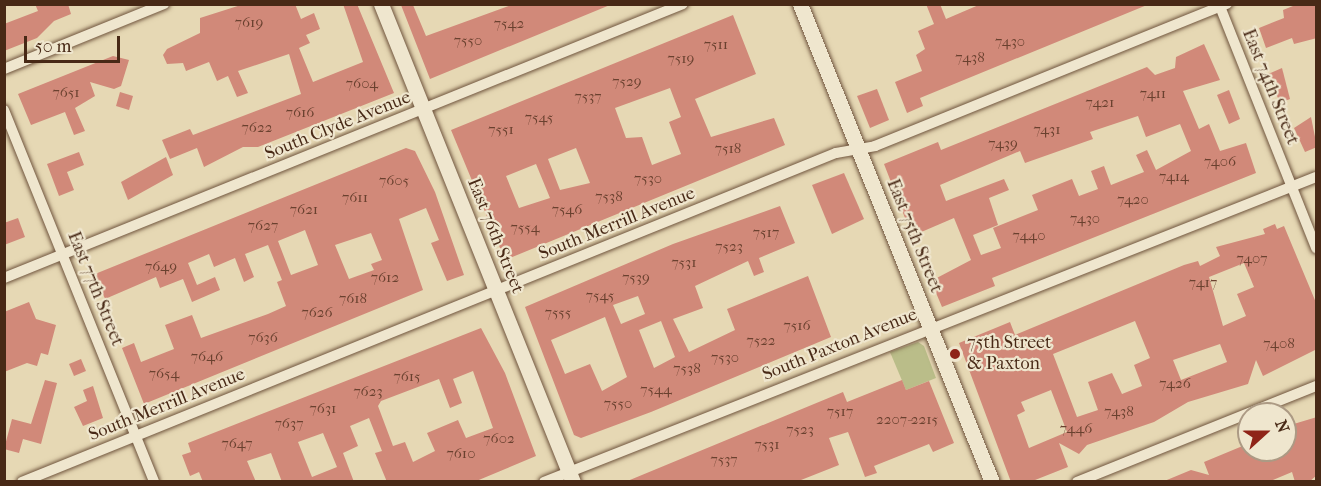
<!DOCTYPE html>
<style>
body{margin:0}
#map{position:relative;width:1321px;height:486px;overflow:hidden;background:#e6d8b4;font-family:"IM FELL French Canon",serif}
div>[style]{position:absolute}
.green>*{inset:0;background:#babd89}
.building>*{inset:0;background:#d18979}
.roads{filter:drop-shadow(0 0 2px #70553e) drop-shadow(0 0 2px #70553e)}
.street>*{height:10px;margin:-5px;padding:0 5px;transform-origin:5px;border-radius:5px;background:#efe6ce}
.secondary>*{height:15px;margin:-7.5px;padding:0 7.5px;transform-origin:7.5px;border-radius:7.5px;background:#efe6ce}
.dots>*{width:16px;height:16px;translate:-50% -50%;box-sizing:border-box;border:3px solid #efe6ce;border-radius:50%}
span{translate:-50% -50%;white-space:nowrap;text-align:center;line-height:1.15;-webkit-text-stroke:4.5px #efe6ce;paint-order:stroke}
.number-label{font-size:15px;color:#6a412f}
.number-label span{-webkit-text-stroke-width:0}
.street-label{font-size:18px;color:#482916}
.poi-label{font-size:18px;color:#482916}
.left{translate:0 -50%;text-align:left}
.frame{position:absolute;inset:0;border:6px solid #482916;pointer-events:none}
.north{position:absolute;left:1237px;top:402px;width:60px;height:60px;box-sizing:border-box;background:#efe6ce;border:2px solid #ac9a84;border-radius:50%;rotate:69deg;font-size:16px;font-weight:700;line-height:24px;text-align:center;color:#482916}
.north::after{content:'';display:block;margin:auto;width:21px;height:27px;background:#8f2418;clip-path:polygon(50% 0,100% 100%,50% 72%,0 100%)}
.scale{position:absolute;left:24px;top:36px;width:96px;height:27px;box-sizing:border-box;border:3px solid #482916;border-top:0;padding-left:8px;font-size:18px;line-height:21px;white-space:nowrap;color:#482916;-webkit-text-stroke:4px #efe6ce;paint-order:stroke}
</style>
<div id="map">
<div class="green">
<i style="clip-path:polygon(918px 342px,924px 346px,936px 378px,906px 390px,890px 352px)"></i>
</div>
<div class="building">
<i style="clip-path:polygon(35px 4px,68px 4px,71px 14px,54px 21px,37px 38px,4px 51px,4px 24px,38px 11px)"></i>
<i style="clip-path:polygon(244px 4px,295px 4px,301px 19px,314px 13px,320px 29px,306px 35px,310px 43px,299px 48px,313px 82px,363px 62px,343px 4px,357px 4px,394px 93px,258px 147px,243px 147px,204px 167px,197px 148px,170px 159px,162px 140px,190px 129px,193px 135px,301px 94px,289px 54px,238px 71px,248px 93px,237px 97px,228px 76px,217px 81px,209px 62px,186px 71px,183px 63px,167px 64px,163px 55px,167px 49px,200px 33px,200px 18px)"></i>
<i style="clip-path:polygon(514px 4px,610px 5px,430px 79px,401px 5px,413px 5px,426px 36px)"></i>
<i style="clip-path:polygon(926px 4px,940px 4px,946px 19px,981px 4px,1147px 5px,920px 98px,923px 106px,907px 113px,895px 82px,922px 71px,916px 55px,925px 49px,918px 31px,934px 24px)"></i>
<i style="clip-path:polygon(1298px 4px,1317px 4px,1317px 38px,1294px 44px,1292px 38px,1266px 48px,1259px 28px,1284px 18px,1283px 10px)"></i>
<i style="clip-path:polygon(evenodd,733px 15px,756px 74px,695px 99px,711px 137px,774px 118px,785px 145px,505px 260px,451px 130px,733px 15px,670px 88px,681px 117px,669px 122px,681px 154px,652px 165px,642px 137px,626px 138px,615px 108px,670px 88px,733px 15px,576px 148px,590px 183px,560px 190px,548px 159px,576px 148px,733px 15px,536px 164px,550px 198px,519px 208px,506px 176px,536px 164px)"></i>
<i style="clip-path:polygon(evenodd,1204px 44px,1220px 80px,1183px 91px,1199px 129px,1209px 124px,1220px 151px,1246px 143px,1256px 173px,992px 278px,995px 286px,942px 307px,931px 281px,971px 260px,954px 218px,912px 236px,884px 164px,938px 142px,941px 150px,1147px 67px,1155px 75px,1175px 68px,1176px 57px,1204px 44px,1138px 116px,1146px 137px,1180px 124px,1191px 151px,1156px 170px,1147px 150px,1136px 155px,1144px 172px,1111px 185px,1104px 166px,1091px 171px,1098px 189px,1079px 196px,1072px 179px,1032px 195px,1038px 210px,993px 228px,1001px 248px,981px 255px,973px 235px,998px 225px,989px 198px,1009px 190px,1004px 179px,946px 201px,940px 185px,1020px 151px,1025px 163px,1093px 139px,1090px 132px,1138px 116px)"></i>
<i style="clip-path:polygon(113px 56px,129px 60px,121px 86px,114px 89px,90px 82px,95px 96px,75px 108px,85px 131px,74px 135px,65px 112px,31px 125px,18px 94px)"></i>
<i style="clip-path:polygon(1282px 68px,1290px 99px,1280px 103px,1268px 74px)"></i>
<i style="clip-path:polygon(877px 89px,889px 120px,870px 128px,857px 96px)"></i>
<i style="clip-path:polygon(1229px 90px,1240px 119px,1229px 124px,1217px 95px)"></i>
<i style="clip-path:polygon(120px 92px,133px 96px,129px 110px,116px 106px)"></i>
<i style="clip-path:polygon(1311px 117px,1317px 147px,1305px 152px,1294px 128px)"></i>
<i style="clip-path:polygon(evenodd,406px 148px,415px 151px,435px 192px,464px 275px,447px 281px,431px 243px,439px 240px,426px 208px,399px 219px,423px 290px,144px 404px,122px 348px,134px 343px,141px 362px,174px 349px,165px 325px,192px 315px,201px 338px,268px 314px,286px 306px,277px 282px,282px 280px,268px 245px,245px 254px,254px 277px,244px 282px,235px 258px,214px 267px,209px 254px,188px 263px,197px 285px,215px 277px,220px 290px,192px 302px,183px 279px,160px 288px,156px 277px,105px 299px,95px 274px,406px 148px,305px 230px,318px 265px,291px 275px,278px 241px,305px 230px,406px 148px,371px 233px,382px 260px,371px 264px,374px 270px,349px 279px,335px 245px,371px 233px)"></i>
<i style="clip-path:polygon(79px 152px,84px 165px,67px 172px,74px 190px,59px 196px,47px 164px)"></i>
<i style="clip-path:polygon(166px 157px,173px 175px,128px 200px,121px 182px)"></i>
<i style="clip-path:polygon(844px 173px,864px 219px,832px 234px,812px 185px)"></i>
<i style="clip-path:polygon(evenodd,780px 206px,795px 243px,759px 258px,764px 272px,754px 276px,748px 261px,695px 286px,703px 308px,673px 319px,689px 352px,735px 330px,727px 309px,808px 276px,831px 337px,651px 412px,581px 438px,574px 435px,525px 307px,673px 244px,780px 206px,638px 296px,645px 314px,621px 324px,613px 305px,638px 296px,780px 206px,605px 317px,627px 377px,602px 391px,590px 364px,565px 374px,551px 340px,605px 317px,780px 206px,661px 321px,675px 357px,654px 368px,639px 330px,661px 321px)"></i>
<i style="clip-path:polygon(18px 218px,25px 237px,4px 245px,4px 223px)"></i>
<i style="clip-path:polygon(evenodd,1275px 224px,1277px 229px,1284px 226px,1317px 305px,1317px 349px,1263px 376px,1256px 360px,1248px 384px,1188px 402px,1154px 422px,1087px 445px,1079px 454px,1059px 443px,1068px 467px,1030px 482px,1011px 482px,959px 343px,1010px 322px,1015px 335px,1184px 265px,1198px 261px,1200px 266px,1220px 256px,1216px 247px,1265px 234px,1263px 229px,1275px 224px,1244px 263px,1254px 287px,1237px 294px,1246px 316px,1223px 326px,1209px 277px,1244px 263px,1275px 224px,1135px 321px,1150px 358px,1134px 365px,1142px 386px,1122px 394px,1112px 373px,1088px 382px,1098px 410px,1077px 417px,1053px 354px,1135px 321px,1275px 224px,1220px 344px,1227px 362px,1181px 380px,1173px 360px,1220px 344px,1275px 224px,1051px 390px,1067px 432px,1029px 448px,1017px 415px,1025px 411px,1021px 402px,1051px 390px)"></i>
<i style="clip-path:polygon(29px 302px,36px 319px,56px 325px,48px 355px,41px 353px,37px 366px,27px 363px,4px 372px,4px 312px)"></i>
<i style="clip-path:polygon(evenodd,481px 328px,505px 373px,536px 456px,474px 482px,387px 482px,375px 453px,382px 451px,369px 418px,350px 426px,358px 446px,343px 453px,354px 482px,282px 482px,271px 453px,247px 461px,256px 482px,203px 482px,199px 472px,190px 476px,182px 455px,191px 452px,188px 443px,481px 328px,473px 371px,493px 428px,466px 438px,458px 420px,427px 433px,435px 451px,413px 462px,405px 442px,393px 446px,378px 406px,381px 401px,439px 379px,450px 408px,462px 403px,453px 379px,473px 371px,481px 328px,323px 433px,337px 467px,312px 477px,298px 442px,323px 433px)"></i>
<i style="clip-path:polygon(81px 359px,86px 371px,74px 376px,69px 364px)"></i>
<i style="clip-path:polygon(45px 380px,57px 383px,41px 444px,23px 439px,19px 453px,4px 449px,12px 419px,31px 424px)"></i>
<i style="clip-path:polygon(902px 380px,906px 390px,929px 381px,954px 443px,933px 452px,929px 444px,874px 466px,877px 473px,865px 477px,848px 432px,829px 438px,839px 465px,796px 482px,625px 482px,843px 392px,847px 402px)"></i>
<i style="clip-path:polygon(93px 386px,103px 418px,83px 426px,74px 407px,87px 401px,83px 390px)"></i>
<i style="clip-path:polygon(1317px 417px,1317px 475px,1309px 482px,1295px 482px,1292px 472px,1268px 482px,1162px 482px,1191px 470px,1209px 475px,1204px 462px,1245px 445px,1247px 450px,1285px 450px,1285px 437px,1291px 435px,1287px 426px)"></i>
</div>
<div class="roads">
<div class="street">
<i style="left:1219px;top:4px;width:263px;rotate:68.3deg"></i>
<i style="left:4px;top:69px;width:173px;rotate:-22.1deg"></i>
<i style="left:4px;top:110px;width:401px;rotate:68deg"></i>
<i style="left:4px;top:278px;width:732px;rotate:-21.98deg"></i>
<i style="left:22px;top:482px;width:878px;rotate:-22.01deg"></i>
<i style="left:836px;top:153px;width:40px;rotate:-10deg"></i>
<i style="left:875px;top:146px;width:380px;rotate:-22deg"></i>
<i style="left:544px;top:482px;width:830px;rotate:-21.56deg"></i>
<i style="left:1077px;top:482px;width:258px;rotate:-21.9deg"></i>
</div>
<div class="secondary">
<i style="left:381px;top:4px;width:515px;rotate:68.12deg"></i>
<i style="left:800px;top:4px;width:515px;rotate:68.12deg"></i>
</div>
</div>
<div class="dots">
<i style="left:955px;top:354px;background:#8f2418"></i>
</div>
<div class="number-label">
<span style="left:249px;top:23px">7619</span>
<span style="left:509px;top:24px">7542</span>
<span style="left:468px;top:41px">7550</span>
<span style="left:1010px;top:42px">7430</span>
<span style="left:716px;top:45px">7511</span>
<span style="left:970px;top:58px">7438</span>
<span style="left:681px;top:59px">7519</span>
<span style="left:627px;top:82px">7529</span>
<span style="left:362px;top:84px">7604</span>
<span style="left:66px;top:93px">7651</span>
<span style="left:1153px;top:94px">7411</span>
<span style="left:588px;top:97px">7537</span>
<span style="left:1100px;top:103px">7421</span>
<span style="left:300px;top:113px">7616</span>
<span style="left:539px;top:118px">7545</span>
<span style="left:257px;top:128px">7622</span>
<span style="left:501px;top:130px">7551</span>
<span style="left:1047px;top:130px">7431</span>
<span style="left:1003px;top:144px">7439</span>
<span style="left:728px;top:149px">7518</span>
<span style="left:1220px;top:162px">7406</span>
<span style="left:1174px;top:177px">7414</span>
<span style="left:648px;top:179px">7530</span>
<span style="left:394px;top:181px">7605</span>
<span style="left:609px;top:197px">7538</span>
<span style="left:355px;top:198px">7611</span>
<span style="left:1133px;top:200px">7420</span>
<span style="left:304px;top:210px">7621</span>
<span style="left:567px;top:210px">7546</span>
<span style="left:1085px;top:219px">7430</span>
<span style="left:263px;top:226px">7627</span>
<span style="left:525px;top:228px">7554</span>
<span style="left:766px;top:233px">7517</span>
<span style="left:1029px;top:236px">7440</span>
<span style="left:729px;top:247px">7523</span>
<span style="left:1252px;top:259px">7407</span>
<span style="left:684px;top:263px">7531</span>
<span style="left:161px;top:267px">7649</span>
<span style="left:385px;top:278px">7612</span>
<span style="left:636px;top:278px">7539</span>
<span style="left:1203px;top:283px">7417</span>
<span style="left:600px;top:296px">7545</span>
<span style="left:353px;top:299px">7618</span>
<span style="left:317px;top:313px">7626</span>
<span style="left:558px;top:313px">7555</span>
<span style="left:797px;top:326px">7516</span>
<span style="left:263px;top:338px">7636</span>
<span style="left:761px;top:341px">7522</span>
<span style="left:1279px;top:344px">7408</span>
<span style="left:207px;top:357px">7646</span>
<span style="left:725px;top:358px">7530</span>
<span style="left:687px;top:369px">7538</span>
<span style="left:164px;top:374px">7654</span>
<span style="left:407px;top:377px">7615</span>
<span style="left:1175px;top:384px">7426</span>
<span style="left:656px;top:390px">7544</span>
<span style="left:368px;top:392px">7623</span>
<span style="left:618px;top:404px">7550</span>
<span style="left:323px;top:409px">7631</span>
<span style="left:840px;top:412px">7517</span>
<span style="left:1119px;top:412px">7438</span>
<span style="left:907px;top:420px">2207-2215</span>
<span style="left:289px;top:424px">7637</span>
<span style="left:1076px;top:429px">7446</span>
<span style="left:800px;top:430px">7523</span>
<span style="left:499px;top:439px">7602</span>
<span style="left:237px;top:444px">7647</span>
<span style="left:767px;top:445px">7531</span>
<span style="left:461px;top:454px">7610</span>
<span style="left:724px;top:460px">7537</span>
</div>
<div class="street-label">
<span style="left:1270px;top:87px;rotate:68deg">East 74th Street</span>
<span style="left:338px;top:126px;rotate:-22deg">South Clyde Avenue</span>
<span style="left:617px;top:224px;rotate:-22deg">South Merrill Avenue</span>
<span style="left:495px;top:236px;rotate:68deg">East 76th Street</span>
<span style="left:914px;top:236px;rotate:68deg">East 75th Street</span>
<span style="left:95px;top:289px;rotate:68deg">East 77th Street</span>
<span style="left:840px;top:345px;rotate:-22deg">South Paxton Avenue</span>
<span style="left:167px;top:405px;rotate:-22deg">South Merrill Avenue</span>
</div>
<div class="poi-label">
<span class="left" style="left:967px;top:354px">75th Street<br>&amp; Paxton</span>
</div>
<div class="frame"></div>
<div class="north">N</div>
<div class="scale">50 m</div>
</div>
